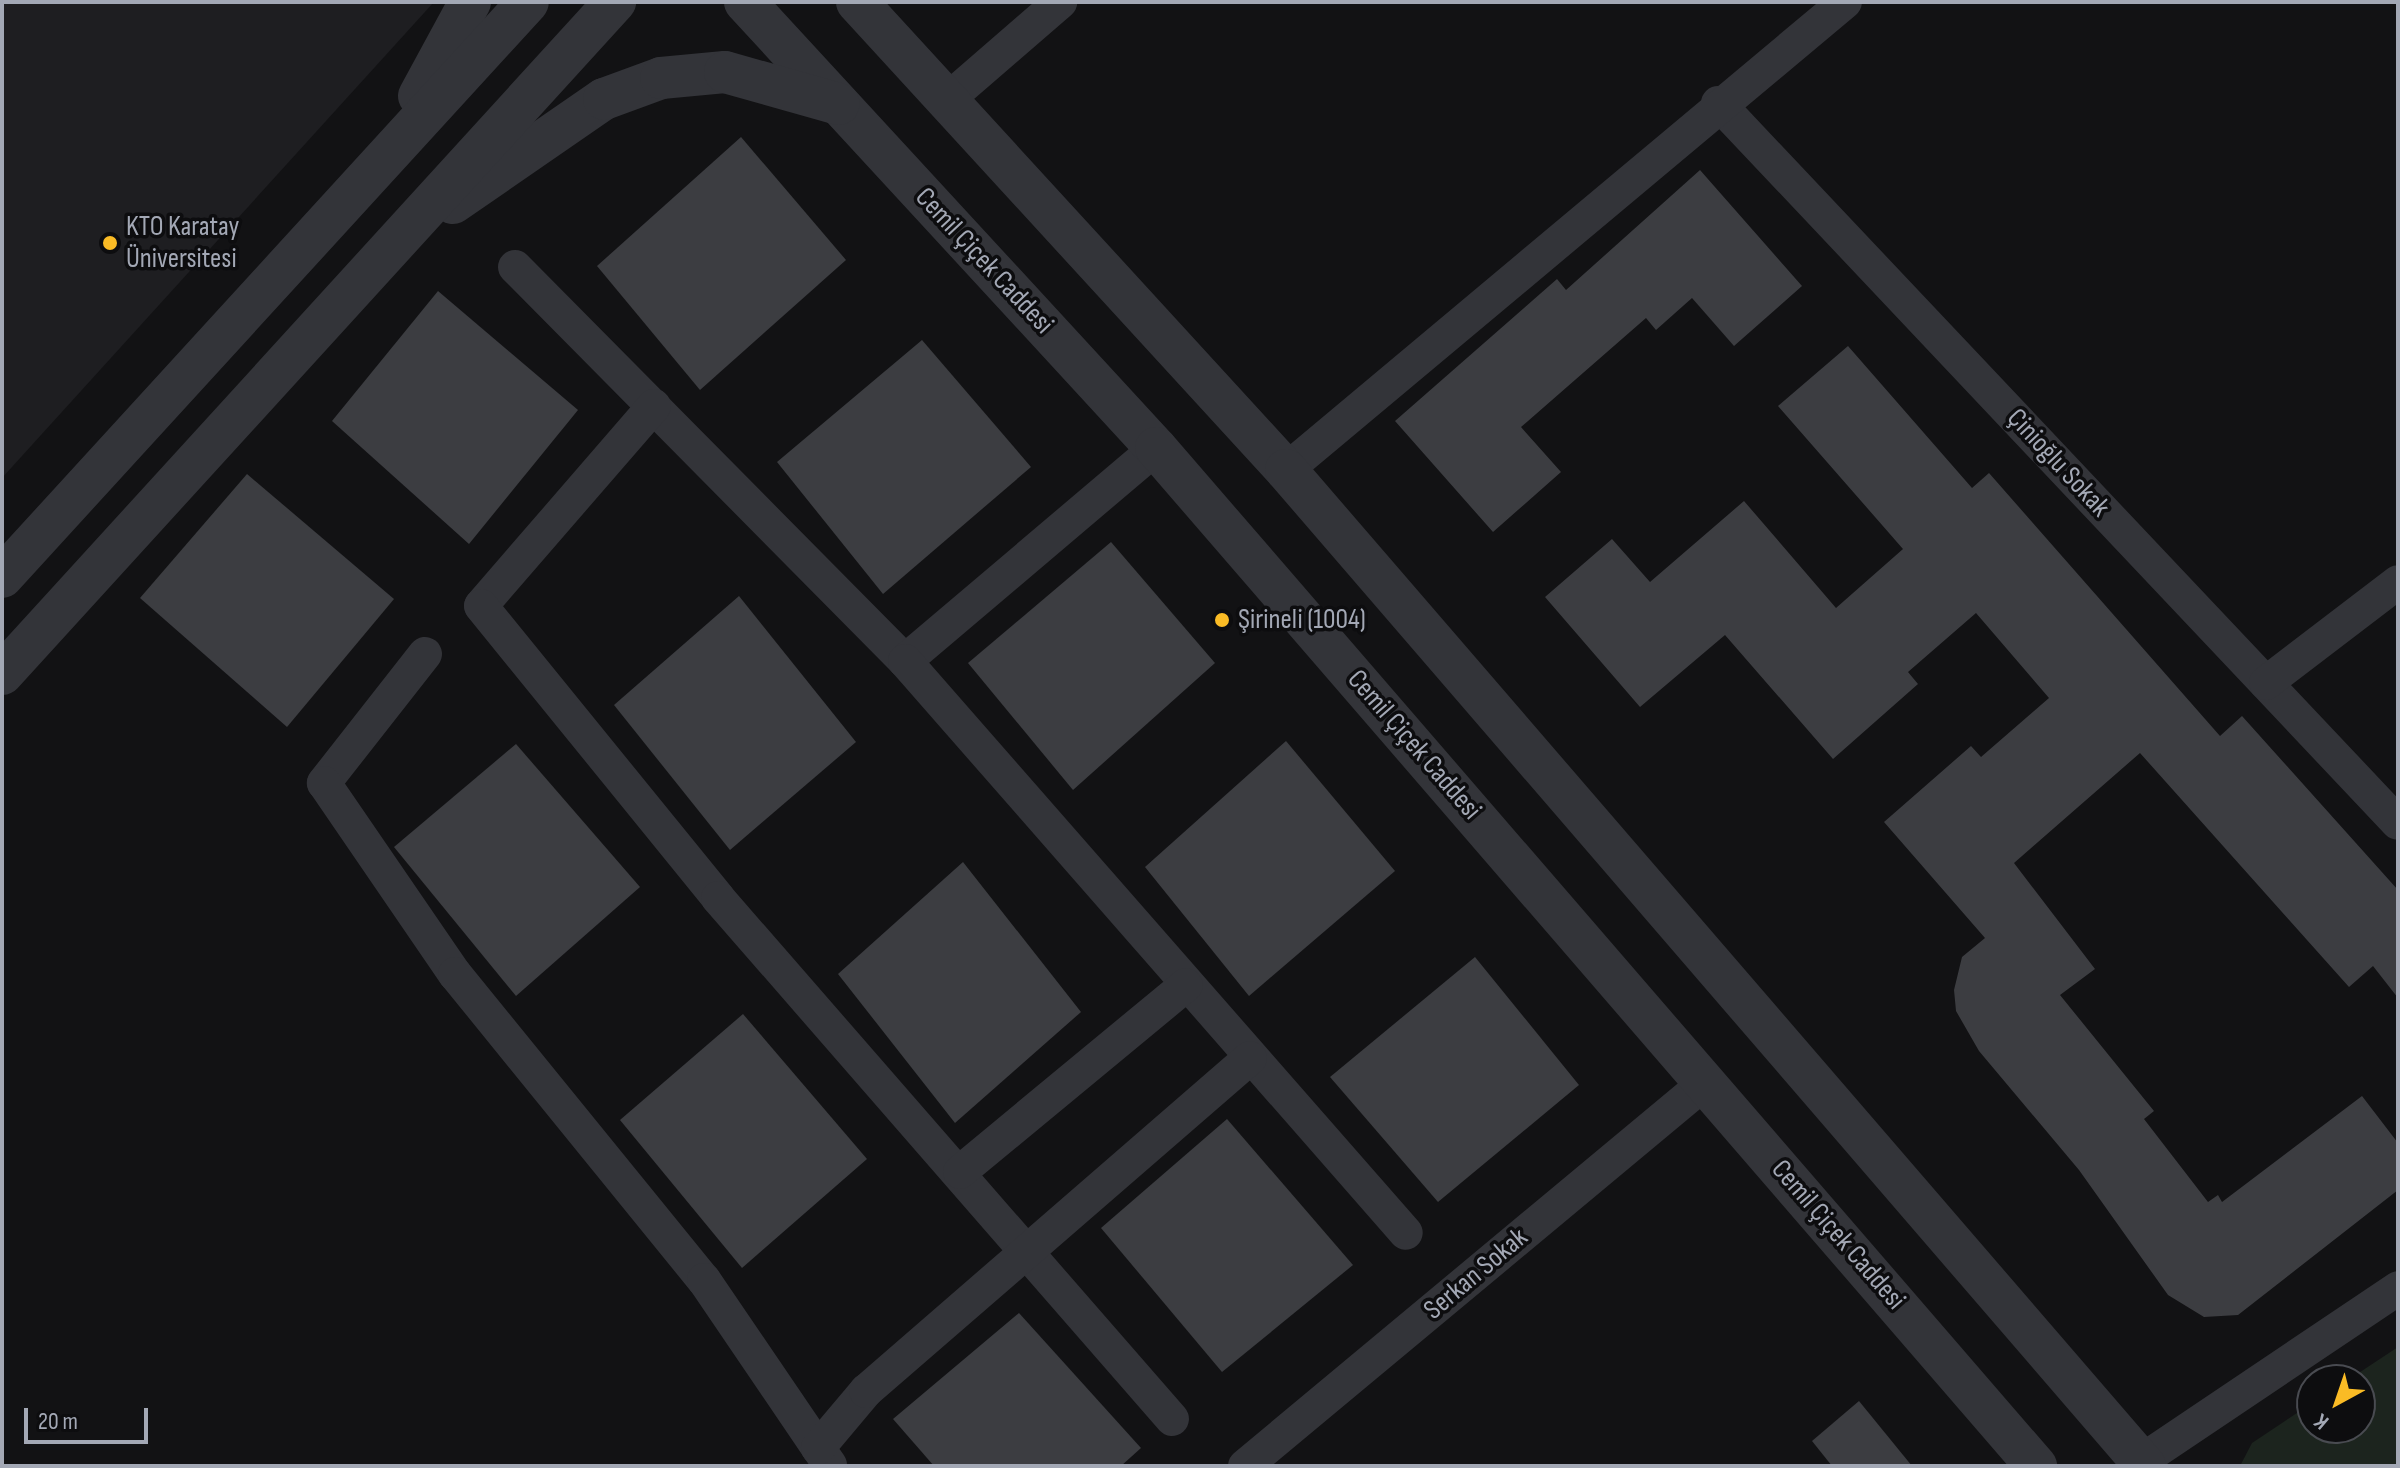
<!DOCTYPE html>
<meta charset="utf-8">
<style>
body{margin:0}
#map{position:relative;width:2400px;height:1468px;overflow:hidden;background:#121214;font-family:"Sofia Sans Condensed",sans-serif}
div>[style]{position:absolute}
.built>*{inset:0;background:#1e1e21}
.green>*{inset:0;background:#1c241e}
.building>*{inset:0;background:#3c3d41}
.minor>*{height:34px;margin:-17px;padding:0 17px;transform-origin:17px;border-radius:17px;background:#333439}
.tertiary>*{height:42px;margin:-21px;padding:0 21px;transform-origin:21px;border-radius:21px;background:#333439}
.dots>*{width:22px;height:22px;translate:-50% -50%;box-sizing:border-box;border:4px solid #0d0d0f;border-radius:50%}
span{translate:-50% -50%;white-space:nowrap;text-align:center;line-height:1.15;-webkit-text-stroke:7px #0d0d0f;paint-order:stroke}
.poi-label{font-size:28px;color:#a3a8b5}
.left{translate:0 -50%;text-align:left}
.street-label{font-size:28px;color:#a3a8b5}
.frame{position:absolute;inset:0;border:4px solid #a3a8b5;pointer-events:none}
.north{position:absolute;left:2296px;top:1364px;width:80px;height:80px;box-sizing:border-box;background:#0d0d0f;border:2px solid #494b51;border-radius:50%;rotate:220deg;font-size:22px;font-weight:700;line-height:32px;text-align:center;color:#a3a8b5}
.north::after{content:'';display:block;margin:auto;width:28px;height:36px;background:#fabb25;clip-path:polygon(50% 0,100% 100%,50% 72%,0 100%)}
.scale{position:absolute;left:24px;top:1408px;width:124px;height:36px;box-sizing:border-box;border:4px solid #a3a8b5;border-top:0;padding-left:10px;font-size:24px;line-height:28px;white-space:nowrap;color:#a3a8b5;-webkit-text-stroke:6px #0d0d0f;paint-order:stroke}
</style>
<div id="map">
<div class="built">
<i style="clip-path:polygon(2px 2px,434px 2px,2px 478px)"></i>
</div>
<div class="green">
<i style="clip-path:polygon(2398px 1347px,2398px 1466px,2240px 1466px,2252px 1443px,2312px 1403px,2312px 1428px,2360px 1428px,2360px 1380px,2348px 1380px)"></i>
</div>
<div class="building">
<i style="clip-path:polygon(741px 137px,846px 260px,700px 390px,597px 266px)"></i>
<i style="clip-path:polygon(1700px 170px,1802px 286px,1734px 346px,1692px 298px,1656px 330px,1646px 318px,1521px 427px,1561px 472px,1493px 532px,1395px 421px,1557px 279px,1566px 290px)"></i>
<i style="clip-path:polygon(438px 291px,578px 410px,469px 544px,332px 421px)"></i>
<i style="clip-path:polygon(922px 340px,1031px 467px,883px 594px,777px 462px)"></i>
<i style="clip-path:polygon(1848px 346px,1972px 488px,1989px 473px,2220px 736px,2242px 716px,2398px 890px,2398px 998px,2373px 966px,2349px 987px,2140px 753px,2014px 863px,2095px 969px,2060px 995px,2154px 1111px,2144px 1119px,2208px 1202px,2218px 1195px,2222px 1202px,2362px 1096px,2398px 1143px,2398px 1190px,2238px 1315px,2204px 1317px,2168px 1295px,2079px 1170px,1979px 1051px,1956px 1011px,1954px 990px,1962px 957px,1985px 938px,1884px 822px,1971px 746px,1981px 757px,2049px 698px,1976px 613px,1908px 672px,1918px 684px,1833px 759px,1725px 635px,1640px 707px,1545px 597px,1612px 539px,1650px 582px,1744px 501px,1836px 608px,1903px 549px,1778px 406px)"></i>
<i style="clip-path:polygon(247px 474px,394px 599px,287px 727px,140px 598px)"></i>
<i style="clip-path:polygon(1111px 542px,1215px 663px,1073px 790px,968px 663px)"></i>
<i style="clip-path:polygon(739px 596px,856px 742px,730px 850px,614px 705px)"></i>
<i style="clip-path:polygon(1286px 741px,1395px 871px,1249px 996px,1145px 867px)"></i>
<i style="clip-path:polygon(516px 744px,640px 887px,516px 996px,394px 847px)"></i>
<i style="clip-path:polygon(963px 862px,1081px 1012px,955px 1123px,838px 974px)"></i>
<i style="clip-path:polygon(1475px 957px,1579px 1085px,1438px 1202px,1330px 1077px)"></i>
<i style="clip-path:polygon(743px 1014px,867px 1159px,742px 1268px,620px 1120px)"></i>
<i style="clip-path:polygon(1227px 1119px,1353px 1265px,1222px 1372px,1101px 1228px)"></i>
<i style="clip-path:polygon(1019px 1313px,1141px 1448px,1121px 1466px,934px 1466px,893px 1419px)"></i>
<i style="clip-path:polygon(1859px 1401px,1912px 1466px,1832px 1466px,1812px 1441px)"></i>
</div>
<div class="minor">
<i style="left:947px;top:100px;width:150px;rotate:-40.9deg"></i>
<i style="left:1718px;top:103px;width:990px;rotate:46.64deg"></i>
<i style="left:515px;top:267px;width:554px;rotate:45.29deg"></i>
<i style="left:905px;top:661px;width:329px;rotate:-40.3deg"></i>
<i style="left:654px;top:406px;width:264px;rotate:130.9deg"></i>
<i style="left:481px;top:606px;width:376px;rotate:50.9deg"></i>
<i style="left:718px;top:898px;width:691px;rotate:48.93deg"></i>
<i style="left:1286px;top:470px;width:729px;rotate:-39.94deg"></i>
<i style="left:425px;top:654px;width:164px;rotate:128.1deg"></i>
<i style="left:324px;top:783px;width:232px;rotate:55.6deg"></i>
<i style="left:455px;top:974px;width:395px;rotate:50.9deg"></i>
<i style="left:704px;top:1280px;width:203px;rotate:55.8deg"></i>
<i style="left:905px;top:661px;width:760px;rotate:48.79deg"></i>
<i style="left:2266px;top:683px;width:166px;rotate:-37.4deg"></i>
<i style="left:960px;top:1172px;width:293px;rotate:-39.6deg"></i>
<i style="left:2141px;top:1461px;width:310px;rotate:-33.9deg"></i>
<i style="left:830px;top:1465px;width:21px;rotate:-125deg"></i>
<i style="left:818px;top:1448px;width:75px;rotate:-49.9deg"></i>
<i style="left:866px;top:1391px;width:508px;rotate:-40.93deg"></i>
<i style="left:1245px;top:1466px;width:600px;rotate:-39.79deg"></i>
</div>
<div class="tertiary">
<i style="left:745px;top:2px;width:606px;rotate:47.34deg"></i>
<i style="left:1156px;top:448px;width:1346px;rotate:49.16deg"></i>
<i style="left:857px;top:2px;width:635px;rotate:47.49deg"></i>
<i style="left:1286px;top:470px;width:1315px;rotate:49.22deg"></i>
<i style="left:419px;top:96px;width:107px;rotate:-61.5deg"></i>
<i style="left:453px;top:203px;width:183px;rotate:-34.6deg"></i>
<i style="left:604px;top:99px;width:61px;rotate:-20.2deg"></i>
<i style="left:661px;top:78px;width:64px;rotate:-5.4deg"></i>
<i style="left:725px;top:72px;width:118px;rotate:15.7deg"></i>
<i style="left:2px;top:577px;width:779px;rotate:-47.55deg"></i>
<i style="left:2px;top:674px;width:910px;rotate:-47.63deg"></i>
</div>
<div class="dots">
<i style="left:110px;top:243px;background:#fabb25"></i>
<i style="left:1222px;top:620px;background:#fabb25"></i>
</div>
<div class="poi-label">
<span class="left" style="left:126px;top:243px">KTO Karatay<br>Üniversitesi</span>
<span class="left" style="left:1238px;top:620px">Şirineli (1004)</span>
</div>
<div class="street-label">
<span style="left:984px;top:261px;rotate:47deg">Cemil Çiçek Caddesi</span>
<span style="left:2058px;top:463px;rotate:47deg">Çinioğlu Sokak</span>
<span style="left:1414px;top:745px;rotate:49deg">Cemil Çiçek Caddesi</span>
<span style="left:1838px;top:1235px;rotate:49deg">Cemil Çiçek Caddesi</span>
<span style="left:1476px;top:1274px;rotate:-40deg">Serkan Sokak</span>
</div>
<div class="frame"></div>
<div class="north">K</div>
<div class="scale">20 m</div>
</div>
